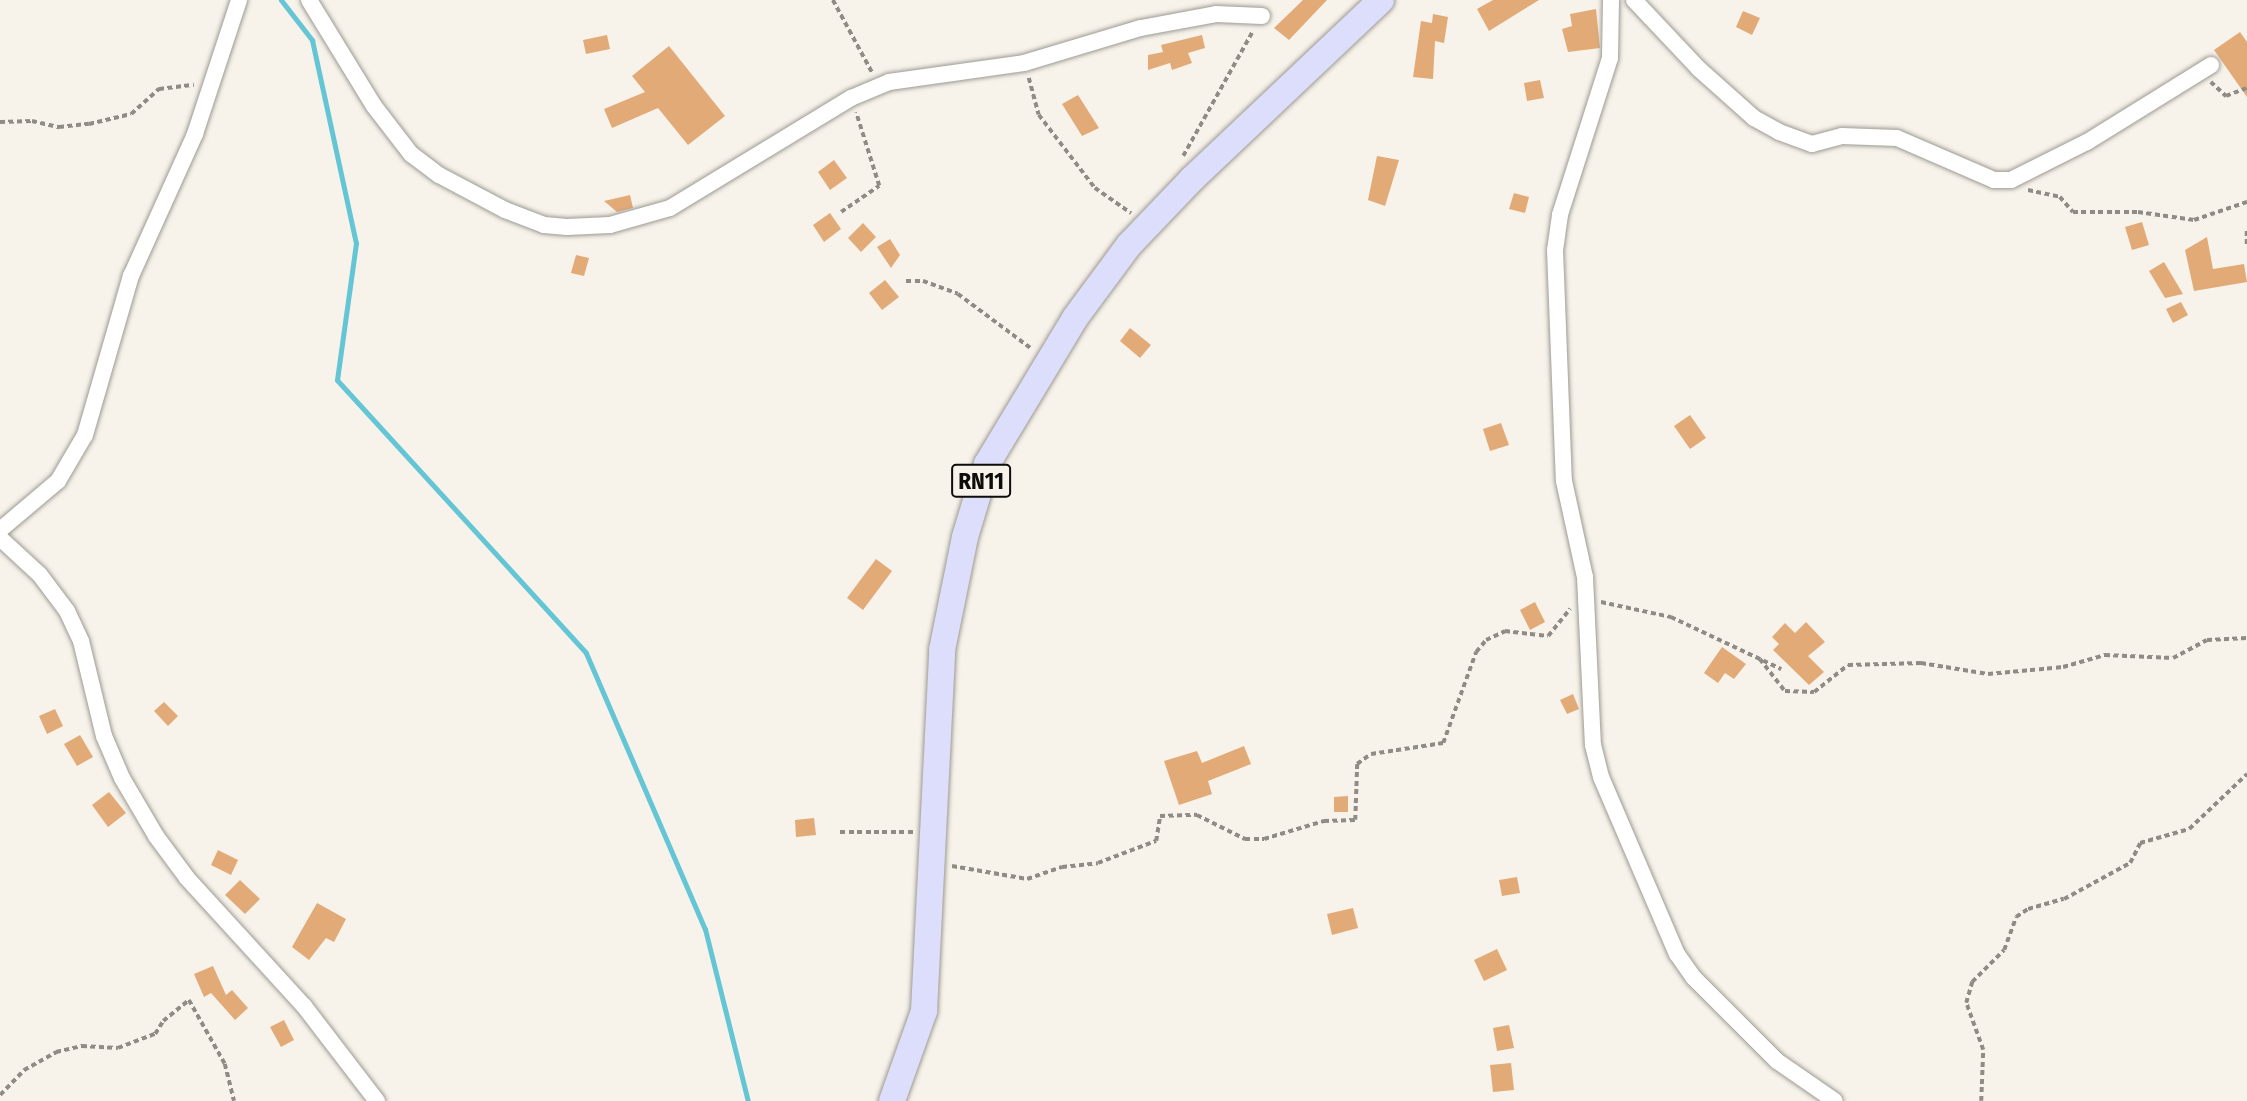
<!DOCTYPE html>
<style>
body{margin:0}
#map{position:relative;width:2247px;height:1101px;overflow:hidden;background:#f7f3eb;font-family:"Fira Sans Condensed",sans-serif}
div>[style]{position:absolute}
.stream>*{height:5px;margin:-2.5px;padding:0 2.5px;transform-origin:2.5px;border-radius:2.5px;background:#64c5d5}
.building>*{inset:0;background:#e2aa77}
.path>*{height:3.5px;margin-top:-1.75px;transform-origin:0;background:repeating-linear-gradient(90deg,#8f8c86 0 5px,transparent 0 8.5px)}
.roads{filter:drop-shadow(0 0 2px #9d9a92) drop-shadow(0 0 2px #9d9a92)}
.street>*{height:16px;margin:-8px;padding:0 8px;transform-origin:8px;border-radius:8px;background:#fff}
.primary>*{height:26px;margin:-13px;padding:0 13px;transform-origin:13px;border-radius:13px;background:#dcdefb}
span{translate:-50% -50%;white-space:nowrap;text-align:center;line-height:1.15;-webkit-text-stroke:5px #f7f3eb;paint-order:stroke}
.shield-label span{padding:2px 5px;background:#f7f3eb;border:2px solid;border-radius:5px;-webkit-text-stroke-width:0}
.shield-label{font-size:23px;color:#0e0d0a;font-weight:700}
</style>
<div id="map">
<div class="stream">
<i style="left:281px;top:0;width:51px;rotate:52.2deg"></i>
<i style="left:312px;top:40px;width:208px;rotate:77.8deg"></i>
<i style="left:356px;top:243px;width:138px;rotate:97.9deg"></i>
<i style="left:337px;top:380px;width:369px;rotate:47.6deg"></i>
<i style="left:586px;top:653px;width:301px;rotate:66.7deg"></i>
<i style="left:705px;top:929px;width:177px;rotate:76deg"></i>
</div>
<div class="building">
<i style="clip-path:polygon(1303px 0,1327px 0,1289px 40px,1274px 28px)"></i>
<i style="clip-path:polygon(1493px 0,1539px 0,1489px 31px,1477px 9px)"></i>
<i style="clip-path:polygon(1596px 9px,1600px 48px,1568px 52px,1562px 29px,1572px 26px,1570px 14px)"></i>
<i style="clip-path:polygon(1743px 11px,1760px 18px,1752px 35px,1736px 27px)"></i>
<i style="clip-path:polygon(1433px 14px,1448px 17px,1444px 43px,1435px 41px,1433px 79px,1413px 77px,1421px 21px,1432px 23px)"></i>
<i style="clip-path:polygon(2240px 32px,2247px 42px,2247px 97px,2214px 50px)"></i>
<i style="clip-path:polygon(607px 35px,610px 49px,586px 54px,583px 40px)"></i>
<i style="clip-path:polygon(1202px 35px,1205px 48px,1188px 53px,1192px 63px,1172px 70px,1170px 63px,1148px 70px,1148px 55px,1163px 52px,1161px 45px)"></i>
<i style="clip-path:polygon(669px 46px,725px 116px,688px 145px,658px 108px,612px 128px,604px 109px,645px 92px,632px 76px)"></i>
<i style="clip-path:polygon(1540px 80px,1544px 98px,1527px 101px,1524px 83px)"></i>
<i style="clip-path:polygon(1078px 95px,1099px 128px,1082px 136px,1062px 104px)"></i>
<i style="clip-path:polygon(1377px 156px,1399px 160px,1385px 206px,1368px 200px)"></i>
<i style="clip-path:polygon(834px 160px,847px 178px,830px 190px,818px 172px)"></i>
<i style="clip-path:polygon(1514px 193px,1529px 197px,1525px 213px,1509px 209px)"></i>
<i style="clip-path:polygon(630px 195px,633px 208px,617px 212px,604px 201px)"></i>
<i style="clip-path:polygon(830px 213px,841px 229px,824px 242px,813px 225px)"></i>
<i style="clip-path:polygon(2142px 222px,2149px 245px,2132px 250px,2125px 227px)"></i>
<i style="clip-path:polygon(863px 223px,876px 237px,861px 252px,848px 238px)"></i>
<i style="clip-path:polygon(2207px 237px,2213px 269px,2244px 264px,2247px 282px,2194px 291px,2185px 250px)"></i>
<i style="clip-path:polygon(890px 239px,900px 255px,891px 268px,877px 247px)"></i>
<i style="clip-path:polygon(576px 255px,589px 258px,584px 276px,571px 273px)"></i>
<i style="clip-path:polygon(2164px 262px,2183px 294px,2165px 298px,2149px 271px)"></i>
<i style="clip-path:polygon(885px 280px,899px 297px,882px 310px,869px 293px)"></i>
<i style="clip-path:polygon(2181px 302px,2188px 315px,2173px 323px,2166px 309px)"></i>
<i style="clip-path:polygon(1130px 328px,1151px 345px,1140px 358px,1120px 341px)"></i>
<i style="clip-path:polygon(1690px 415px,1706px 438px,1690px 449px,1674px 426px)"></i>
<i style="clip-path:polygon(1501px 423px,1509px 445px,1490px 451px,1483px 429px)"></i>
<i style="clip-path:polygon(876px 559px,892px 571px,863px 610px,847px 598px)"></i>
<i style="clip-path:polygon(1535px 602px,1545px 622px,1530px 630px,1520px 610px)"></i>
<i style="clip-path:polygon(1806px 622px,1825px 642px,1808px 656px,1824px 672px,1809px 685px,1773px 650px,1779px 644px,1772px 637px,1785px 623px,1795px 633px)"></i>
<i style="clip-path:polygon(1722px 647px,1746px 664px,1734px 679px,1725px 673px,1718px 683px,1704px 673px)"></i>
<i style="clip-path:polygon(1573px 694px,1579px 709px,1567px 714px,1560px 700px)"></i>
<i style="clip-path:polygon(164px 702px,178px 716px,168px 726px,154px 711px)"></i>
<i style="clip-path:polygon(55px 709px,63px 726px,47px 734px,39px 716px)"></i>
<i style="clip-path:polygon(80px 735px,93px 757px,77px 766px,64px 744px)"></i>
<i style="clip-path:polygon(1244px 746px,1251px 764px,1208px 781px,1212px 794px,1179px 805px,1164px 761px,1197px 751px,1202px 763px)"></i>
<i style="clip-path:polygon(109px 792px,126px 813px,108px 827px,92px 805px)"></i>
<i style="clip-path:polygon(1348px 796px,1348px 812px,1334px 812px,1334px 797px)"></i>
<i style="clip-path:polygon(814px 818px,816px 835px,796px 837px,795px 820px)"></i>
<i style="clip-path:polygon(218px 850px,238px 860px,231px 875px,211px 865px)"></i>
<i style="clip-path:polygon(1517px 877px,1520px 893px,1502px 896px,1499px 880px)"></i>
<i style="clip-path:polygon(240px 880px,260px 899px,245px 914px,225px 895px)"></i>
<i style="clip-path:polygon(317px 903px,346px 919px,334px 942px,326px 938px,309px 960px,292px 947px)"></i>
<i style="clip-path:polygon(1353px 908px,1358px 928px,1332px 935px,1327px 914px)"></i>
<i style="clip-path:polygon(1497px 949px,1507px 970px,1484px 981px,1474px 960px)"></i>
<i style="clip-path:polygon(213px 966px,226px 995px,232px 990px,248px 1008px,235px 1020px,211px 993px,204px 997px,194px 974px)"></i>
<i style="clip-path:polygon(284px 1020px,294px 1040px,281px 1047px,270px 1027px)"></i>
<i style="clip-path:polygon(1509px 1025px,1514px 1048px,1497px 1051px,1493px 1028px)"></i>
<i style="clip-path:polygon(1511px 1063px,1514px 1090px,1493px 1092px,1490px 1065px)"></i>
</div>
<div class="path">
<i style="left:833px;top:0;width:82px;rotate:61.6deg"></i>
<i style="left:1029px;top:78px;width:38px;rotate:75deg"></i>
<i style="left:1039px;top:115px;width:92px;rotate:52.5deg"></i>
<i style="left:1095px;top:188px;width:44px;rotate:34.8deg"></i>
<i style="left:2211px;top:82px;width:21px;rotate:43deg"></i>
<i style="left:2226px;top:96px;width:22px;rotate:-21deg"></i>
<i style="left:0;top:122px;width:32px;rotate:-2deg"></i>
<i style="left:32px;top:121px;width:28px;rotate:13deg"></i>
<i style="left:59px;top:127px;width:30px;rotate:-6deg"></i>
<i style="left:89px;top:124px;width:43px;rotate:-13.4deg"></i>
<i style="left:131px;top:114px;width:38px;rotate:-42deg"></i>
<i style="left:159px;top:89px;width:35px;rotate:-7deg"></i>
<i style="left:1183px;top:156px;width:143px;rotate:-60.8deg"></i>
<i style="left:2028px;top:190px;width:33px;rotate:12deg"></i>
<i style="left:2060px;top:197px;width:20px;rotate:49deg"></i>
<i style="left:2073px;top:212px;width:65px"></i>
<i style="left:2138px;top:212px;width:57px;rotate:8.1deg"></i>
<i style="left:2194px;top:220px;width:56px;rotate:-18.8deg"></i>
<i style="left:841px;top:212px;width:46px;rotate:-34.4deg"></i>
<i style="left:879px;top:186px;width:77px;rotate:-107.5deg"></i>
<i style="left:2247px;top:231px;width:17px;rotate:90deg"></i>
<i style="left:906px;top:281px;width:17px"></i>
<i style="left:923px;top:281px;width:37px;rotate:20deg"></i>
<i style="left:958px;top:294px;width:92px;rotate:36.6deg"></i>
<i style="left:1601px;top:602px;width:72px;rotate:12.1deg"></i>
<i style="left:1671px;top:617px;width:122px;rotate:25.3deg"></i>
<i style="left:1760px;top:659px;width:41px;rotate:52deg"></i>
<i style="left:1785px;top:691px;width:29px;rotate:2deg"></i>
<i style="left:1814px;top:692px;width:43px;rotate:-38.5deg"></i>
<i style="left:1848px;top:665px;width:73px;rotate:-1.6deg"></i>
<i style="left:1921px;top:663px;width:68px;rotate:9.3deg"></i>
<i style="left:1988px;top:674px;width:75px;rotate:-5.3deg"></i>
<i style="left:2063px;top:667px;width:44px;rotate:-15.9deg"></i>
<i style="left:2105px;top:655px;width:68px;rotate:2.5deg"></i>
<i style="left:2173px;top:658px;width:38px;rotate:-28deg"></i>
<i style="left:2207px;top:640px;width:40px;rotate:-2.9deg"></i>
<i style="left:840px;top:832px;width:73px"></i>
<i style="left:952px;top:866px;width:76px;rotate:9.8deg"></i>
<i style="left:1027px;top:879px;width:37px;rotate:-19deg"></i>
<i style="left:1062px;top:867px;width:36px;rotate:-6deg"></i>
<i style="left:1098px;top:863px;width:62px;rotate:-20.8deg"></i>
<i style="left:1156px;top:841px;width:25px;rotate:-81deg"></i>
<i style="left:1160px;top:816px;width:37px;rotate:-2deg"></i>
<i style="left:1197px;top:815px;width:54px;rotate:26.6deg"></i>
<i style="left:1245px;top:839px;width:19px"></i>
<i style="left:1264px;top:839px;width:63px;rotate:-16.7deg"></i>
<i style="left:1324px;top:821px;width:31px;rotate:-2deg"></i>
<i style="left:1355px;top:820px;width:56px;rotate:-88deg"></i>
<i style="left:1357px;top:764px;width:17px;rotate:-36deg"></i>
<i style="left:1371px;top:754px;width:73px;rotate:-8.7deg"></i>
<i style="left:1443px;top:743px;width:97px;rotate:-70.1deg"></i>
<i style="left:1476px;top:652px;width:16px;rotate:-50deg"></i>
<i style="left:1486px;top:640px;width:21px;rotate:-25deg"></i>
<i style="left:1505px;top:631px;width:43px;rotate:6.6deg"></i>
<i style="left:1548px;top:636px;width:35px;rotate:-51deg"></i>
<i style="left:0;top:1095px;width:35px;rotate:-46deg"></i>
<i style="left:24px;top:1070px;width:37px;rotate:-29deg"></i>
<i style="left:56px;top:1052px;width:27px;rotate:-13deg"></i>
<i style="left:82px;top:1046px;width:36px;rotate:3deg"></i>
<i style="left:118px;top:1048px;width:40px;rotate:-21deg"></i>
<i style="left:155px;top:1034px;width:15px;rotate:-58deg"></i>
<i style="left:163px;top:1021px;width:33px;rotate:-39deg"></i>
<i style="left:189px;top:1000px;width:73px;rotate:60.6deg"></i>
<i style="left:225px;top:1064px;width:38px;rotate:76deg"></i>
<i style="left:1981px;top:1101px;width:51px;rotate:-87.8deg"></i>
<i style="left:1983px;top:1050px;width:50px;rotate:-109.9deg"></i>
<i style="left:1966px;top:1003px;width:22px;rotate:-74deg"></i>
<i style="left:1972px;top:982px;width:45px;rotate:-45deg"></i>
<i style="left:2004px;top:950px;width:35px;rotate:-70deg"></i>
<i style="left:2016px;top:917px;width:14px;rotate:-34deg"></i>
<i style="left:2028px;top:909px;width:37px;rotate:-16deg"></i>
<i style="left:2064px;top:899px;width:75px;rotate:-28.6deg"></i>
<i style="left:2130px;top:863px;width:22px;rotate:-63deg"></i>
<i style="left:2140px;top:843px;width:51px;rotate:-15.9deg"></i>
<i style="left:2189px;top:829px;width:80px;rotate:-43.5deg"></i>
</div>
<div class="roads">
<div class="street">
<i style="left:309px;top:0;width:124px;rotate:58.5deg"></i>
<i style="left:374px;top:106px;width:61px;rotate:52.4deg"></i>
<i style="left:411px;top:154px;width:35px;rotate:37deg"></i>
<i style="left:439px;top:175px;width:75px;rotate:27.9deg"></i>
<i style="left:505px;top:210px;width:42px;rotate:21deg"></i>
<i style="left:544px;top:225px;width:23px;rotate:5deg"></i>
<i style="left:567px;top:227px;width:43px;rotate:-2.7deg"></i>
<i style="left:610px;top:225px;width:62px;rotate:-15.8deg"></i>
<i style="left:670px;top:208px;width:212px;rotate:-31.3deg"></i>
<i style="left:851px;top:98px;width:41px;rotate:-22.8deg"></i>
<i style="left:889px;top:82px;width:136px;rotate:-8deg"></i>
<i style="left:1024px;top:63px;width:122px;rotate:-16.7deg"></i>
<i style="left:1141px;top:28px;width:76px;rotate:-10.6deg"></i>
<i style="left:1216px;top:14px;width:46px;rotate:2.5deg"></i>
<i style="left:1611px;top:0;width:58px;rotate:91deg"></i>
<i style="left:1610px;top:58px;width:165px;rotate:107.7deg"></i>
<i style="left:1560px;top:215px;width:35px;rotate:98deg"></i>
<i style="left:1555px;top:250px;width:231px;rotate:87.8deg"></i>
<i style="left:1564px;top:481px;width:98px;rotate:77.7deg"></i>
<i style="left:1585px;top:577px;width:168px;rotate:87.3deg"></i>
<i style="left:1593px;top:745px;width:33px;rotate:76deg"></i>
<i style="left:1601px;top:777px;width:193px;rotate:66.8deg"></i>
<i style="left:1677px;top:954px;width:28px;rotate:55deg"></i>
<i style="left:1693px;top:977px;width:119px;rotate:45deg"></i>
<i style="left:1777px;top:1061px;width:70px;rotate:34.6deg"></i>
<i style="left:1634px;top:0;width:95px;rotate:46.7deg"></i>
<i style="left:1699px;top:69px;width:74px;rotate:41.7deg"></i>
<i style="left:1754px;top:118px;width:29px;rotate:29deg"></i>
<i style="left:1779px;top:132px;width:35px;rotate:20deg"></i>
<i style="left:1812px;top:144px;width:31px;rotate:-15deg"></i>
<i style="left:1842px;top:136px;width:55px;rotate:2.1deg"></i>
<i style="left:1897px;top:138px;width:106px;rotate:23.4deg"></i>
<i style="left:1994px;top:180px;width:17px"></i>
<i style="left:2011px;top:180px;width:85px;rotate:-26.6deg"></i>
<i style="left:2087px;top:142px;width:146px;rotate:-31.8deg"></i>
<i style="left:0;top:530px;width:76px;rotate:-40.2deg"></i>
<i style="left:58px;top:481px;width:53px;rotate:-59.6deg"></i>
<i style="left:85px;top:435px;width:166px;rotate:-73.9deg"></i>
<i style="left:131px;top:276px;width:156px;rotate:-65.7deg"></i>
<i style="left:195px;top:134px;width:141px;rotate:-71.8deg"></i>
<i style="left:0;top:538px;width:54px;rotate:42.8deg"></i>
<i style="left:40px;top:575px;width:45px;rotate:53.1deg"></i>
<i style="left:67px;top:611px;width:33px;rotate:65deg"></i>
<i style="left:81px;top:641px;width:98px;rotate:76.4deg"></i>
<i style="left:104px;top:736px;width:46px;rotate:66.8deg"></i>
<i style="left:122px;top:778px;width:67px;rotate:59.6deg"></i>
<i style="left:156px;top:836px;width:52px;rotate:53.6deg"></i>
<i style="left:187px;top:878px;width:173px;rotate:47.6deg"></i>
<i style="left:304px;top:1006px;width:120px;rotate:52.5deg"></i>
</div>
<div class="primary">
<i style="left:892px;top:1101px;width:96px;rotate:-70.4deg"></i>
<i style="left:924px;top:1011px;width:361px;rotate:-87.1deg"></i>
<i style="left:942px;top:650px;width:115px;rotate:-78.5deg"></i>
<i style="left:965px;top:537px;width:76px;rotate:-73.2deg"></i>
<i style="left:987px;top:464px;width:170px;rotate:-58.9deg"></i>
<i style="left:1075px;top:318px;width:91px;rotate:-53.5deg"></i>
<i style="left:1129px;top:245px;width:91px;rotate:-46.3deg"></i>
<i style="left:1192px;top:179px;width:260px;rotate:-43.4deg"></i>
</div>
</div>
<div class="shield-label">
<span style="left:981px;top:481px">RN11</span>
</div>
</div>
